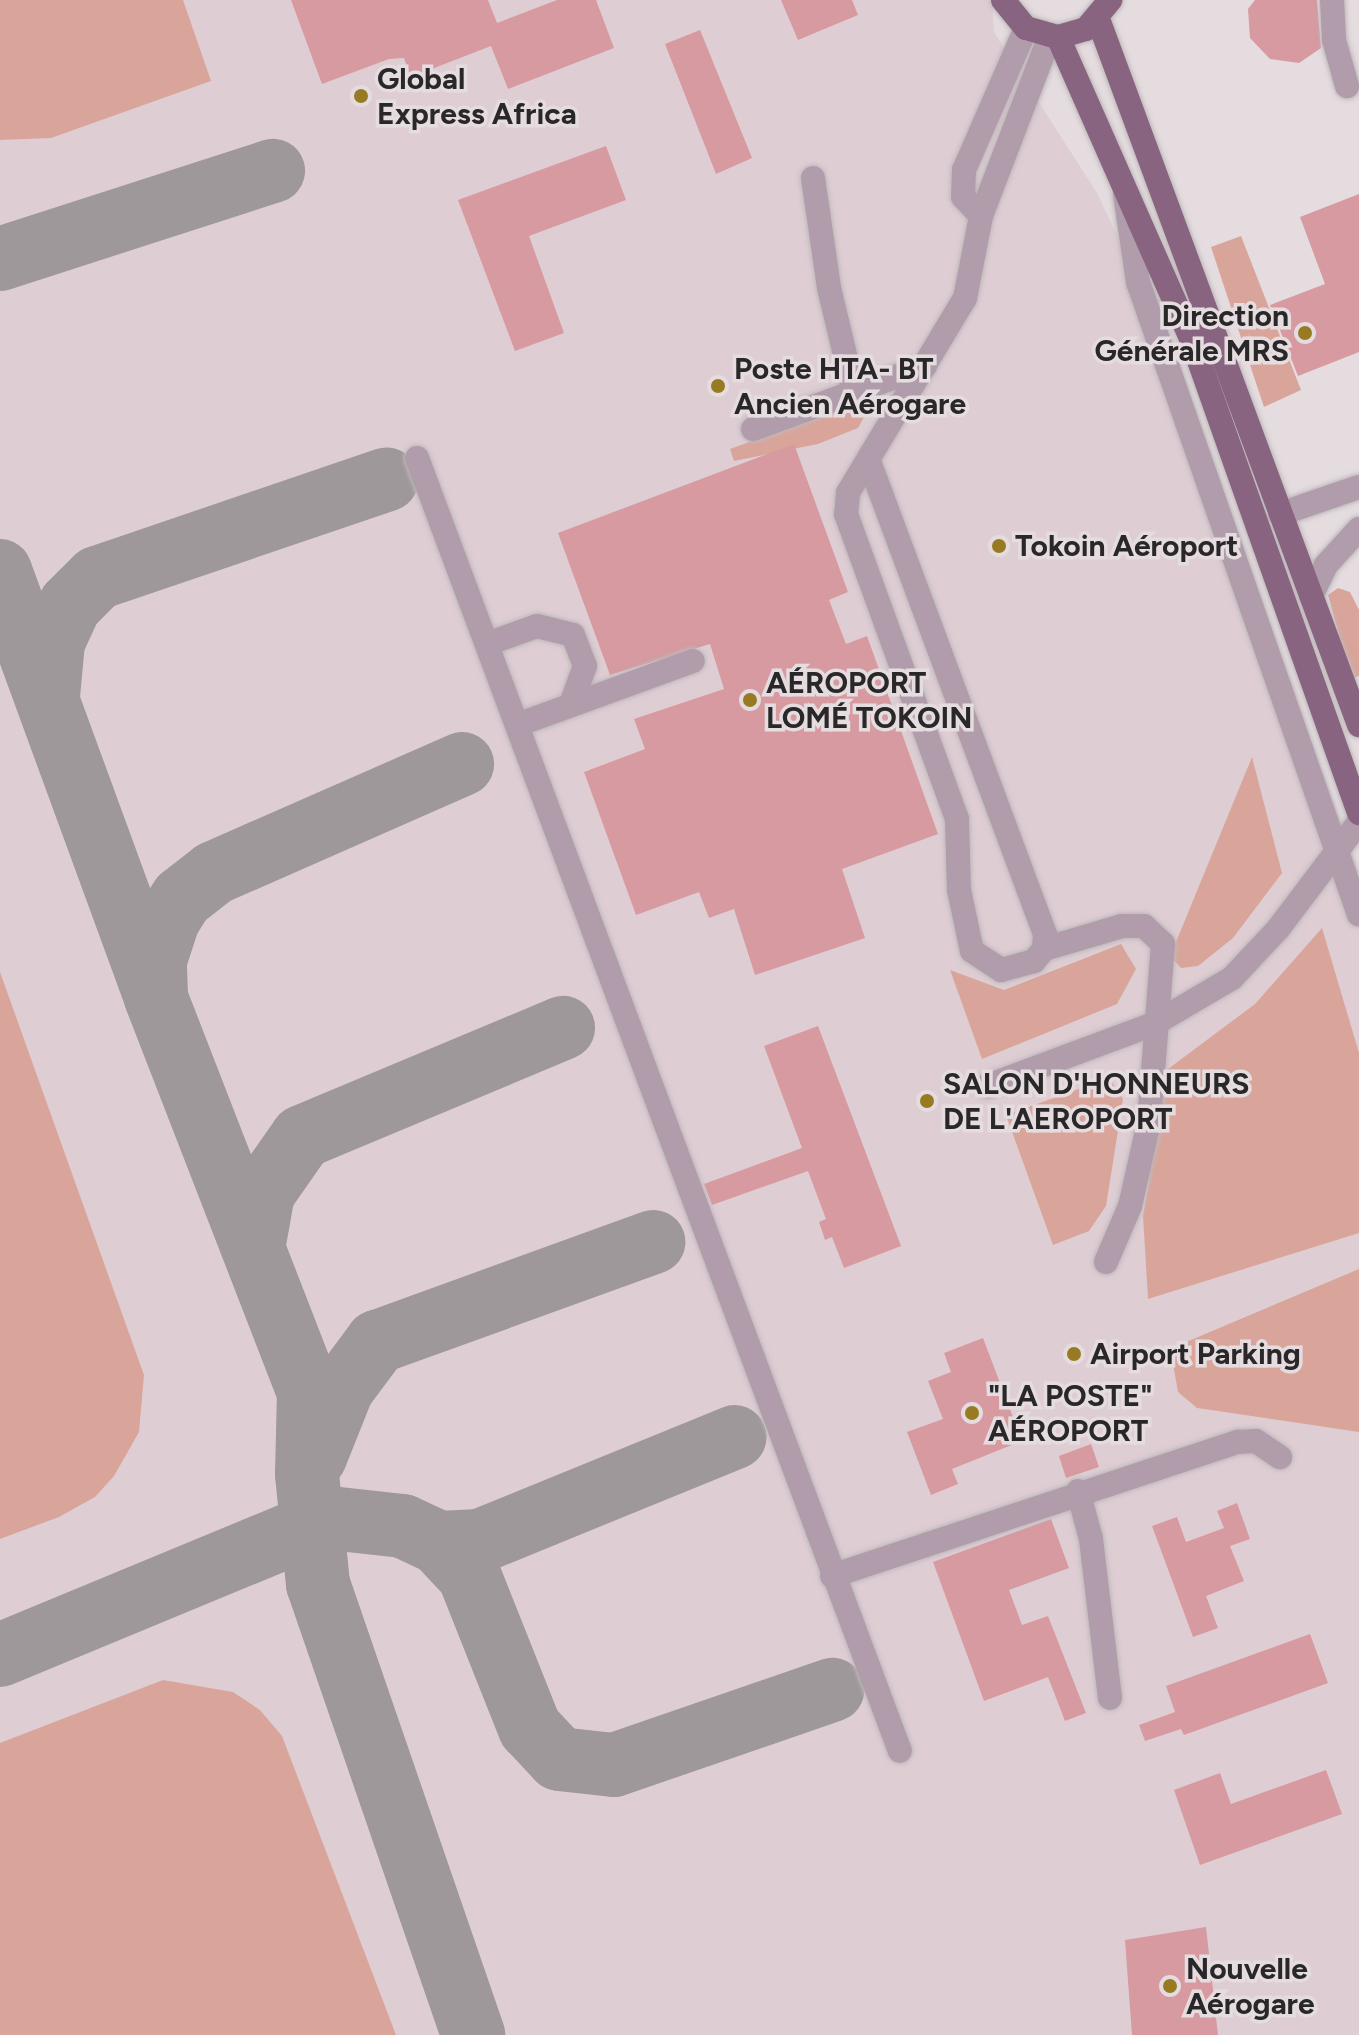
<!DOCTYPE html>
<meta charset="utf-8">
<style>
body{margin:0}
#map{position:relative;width:1359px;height:2035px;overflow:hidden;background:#e4dcdf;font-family:Figtree,sans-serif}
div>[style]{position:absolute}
.built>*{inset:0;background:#deced4}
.green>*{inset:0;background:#d9a59b}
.taxiway>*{height:64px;margin:-32px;padding:0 32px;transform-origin:32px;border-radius:32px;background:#9e989a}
.building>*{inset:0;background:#d69aa0}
.roads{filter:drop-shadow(0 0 2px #bfb8ba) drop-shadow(0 0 2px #bfb8ba)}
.minor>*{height:24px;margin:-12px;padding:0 12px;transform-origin:12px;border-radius:12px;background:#b09cab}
.major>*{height:24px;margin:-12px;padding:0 12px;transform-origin:12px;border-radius:12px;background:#886480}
.dots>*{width:22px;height:22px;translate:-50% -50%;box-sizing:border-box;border:4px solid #e4dcdf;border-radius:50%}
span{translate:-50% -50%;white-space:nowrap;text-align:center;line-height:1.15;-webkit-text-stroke:7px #e4dcdf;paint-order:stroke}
.poi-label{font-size:30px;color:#2a2728;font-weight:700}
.left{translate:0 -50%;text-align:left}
.right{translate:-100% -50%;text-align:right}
</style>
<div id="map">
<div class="built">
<i style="clip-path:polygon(0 0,992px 0,994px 32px,1097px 193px,1161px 327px,1359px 872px,1359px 2035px,0 2035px)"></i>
</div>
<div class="green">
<i style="clip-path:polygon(0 0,183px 0,211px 81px,51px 138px,0 140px)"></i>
<i style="clip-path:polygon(1241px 236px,1301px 390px,1264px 407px,1211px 247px)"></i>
<i style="clip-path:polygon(850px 405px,865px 415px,858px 428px,818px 444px,734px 461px,730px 449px)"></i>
<i style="clip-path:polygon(1338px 588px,1350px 592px,1359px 610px,1359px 676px,1351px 679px,1328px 595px)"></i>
<i style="clip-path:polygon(1252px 757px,1282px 873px,1233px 938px,1198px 966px,1181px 968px,1171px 957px,1176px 942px)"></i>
<i style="clip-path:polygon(1322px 928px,1359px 1053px,1359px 1233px,1148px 1299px,1143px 1216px,1168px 1069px,1255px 1004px)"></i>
<i style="clip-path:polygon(1121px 944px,1136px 969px,1117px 1004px,982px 1059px,950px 970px,1004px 990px)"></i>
<i style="clip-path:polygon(0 972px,144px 1375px,139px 1432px,114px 1476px,95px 1497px,59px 1517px,0 1539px)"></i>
<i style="clip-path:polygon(1109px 1078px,1123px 1099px,1106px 1206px,1089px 1231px,1053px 1245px,1006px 1115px)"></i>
<i style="clip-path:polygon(1359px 1269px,1359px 1432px,1197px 1408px,1178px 1392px,1172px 1358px,1179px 1345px)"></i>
<i style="clip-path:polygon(163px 1680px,233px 1692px,260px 1710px,282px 1736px,396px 2035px,0 2035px,0 1743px)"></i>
</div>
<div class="taxiway">
<i style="left:0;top:259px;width:287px;rotate:-17.9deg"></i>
<i style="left:0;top:571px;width:455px;rotate:69.9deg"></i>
<i style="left:156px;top:998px;width:423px;rotate:68.8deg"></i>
<i style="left:309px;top:1392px;width:82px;rotate:91.4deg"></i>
<i style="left:307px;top:1474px;width:111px;rotate:84.3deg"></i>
<i style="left:318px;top:1584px;width:477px;rotate:71deg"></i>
<i style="left:48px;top:696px;width:54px;rotate:-84.7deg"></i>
<i style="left:53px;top:642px;width:41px;rotate:-65.3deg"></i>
<i style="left:70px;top:605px;width:38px;rotate:-45deg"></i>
<i style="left:97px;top:578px;width:306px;rotate:-18.8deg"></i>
<i style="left:156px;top:996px;width:36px;rotate:-92deg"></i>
<i style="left:155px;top:960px;width:42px;rotate:-72deg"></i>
<i style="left:168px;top:920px;width:26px;rotate:-58deg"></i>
<i style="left:182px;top:898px;width:41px;rotate:-38deg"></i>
<i style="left:214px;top:873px;width:271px;rotate:-23.7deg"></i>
<i style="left:254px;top:1243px;width:51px;rotate:-79.8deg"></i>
<i style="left:263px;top:1193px;width:68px;rotate:-55.1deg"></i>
<i style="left:302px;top:1137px;width:283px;rotate:-22.7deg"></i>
<i style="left:315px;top:1457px;width:73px;rotate:-68.3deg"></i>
<i style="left:342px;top:1389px;width:59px;rotate:-53.3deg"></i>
<i style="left:377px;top:1342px;width:294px;rotate:-19.9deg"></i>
<i style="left:439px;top:1543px;width:41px;rotate:-2.8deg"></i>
<i style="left:480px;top:1541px;width:275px;rotate:-22.2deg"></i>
<i style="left:0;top:1655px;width:357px;rotate:-22.5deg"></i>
<i style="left:330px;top:1518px;width:73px;rotate:6.3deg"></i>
<i style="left:403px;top:1526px;width:40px;rotate:25deg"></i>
<i style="left:439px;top:1543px;width:44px;rotate:46.8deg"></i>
<i style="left:469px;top:1575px;width:165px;rotate:68.3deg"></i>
<i style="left:530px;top:1728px;width:42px;rotate:46.9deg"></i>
<i style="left:559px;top:1759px;width:55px;rotate:6.2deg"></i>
<i style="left:614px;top:1765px;width:231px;rotate:-19deg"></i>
</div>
<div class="building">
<i style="clip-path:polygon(291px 0,488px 0,497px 23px,557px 0,596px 0,614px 48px,508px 89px,491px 46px,411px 77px,404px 58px,389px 59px,322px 84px)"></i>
<i style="clip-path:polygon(781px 0,852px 0,858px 15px,798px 40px)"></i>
<i style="clip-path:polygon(1255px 0,1317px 0,1321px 48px,1299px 63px,1270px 59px,1250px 38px,1248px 9px)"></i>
<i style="clip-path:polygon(700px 30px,752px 158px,716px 174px,665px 44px)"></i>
<i style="clip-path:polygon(606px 146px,626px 200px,529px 236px,564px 333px,515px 351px,458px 200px)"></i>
<i style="clip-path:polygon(1359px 194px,1359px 352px,1298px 376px,1270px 305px,1325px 284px,1300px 217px)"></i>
<i style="clip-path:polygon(794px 444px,848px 592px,829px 600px,846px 644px,867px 636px,938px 834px,842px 869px,865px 938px,755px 975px,734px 909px,709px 918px,699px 892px,636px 915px,584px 772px,645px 749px,634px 719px,724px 689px,710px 644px,610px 675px,558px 533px)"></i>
<i style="clip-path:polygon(818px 1026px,901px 1246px,844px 1268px,832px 1237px,825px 1240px,819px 1222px,826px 1219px,808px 1171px,712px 1205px,704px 1184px,802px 1148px,764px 1046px)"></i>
<i style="clip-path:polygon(983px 1338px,1022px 1441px,952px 1469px,958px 1484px,931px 1495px,907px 1432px,943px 1419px,928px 1381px,951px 1372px,944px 1353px)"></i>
<i style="clip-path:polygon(1091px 1444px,1099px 1467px,1066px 1478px,1059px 1456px)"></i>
<i style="clip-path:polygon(1237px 1503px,1250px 1539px,1230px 1546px,1244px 1581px,1206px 1596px,1218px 1628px,1193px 1637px,1152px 1526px,1177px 1517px,1186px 1542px,1224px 1528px,1217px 1511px)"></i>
<i style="clip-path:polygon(1051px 1519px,1069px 1568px,1009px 1590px,1022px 1625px,1048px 1616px,1086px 1713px,1065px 1721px,1048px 1677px,984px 1701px,933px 1562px)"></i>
<i style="clip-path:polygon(1310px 1634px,1328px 1683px,1184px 1735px,1181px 1729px,1145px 1741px,1139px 1725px,1175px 1712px,1166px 1686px)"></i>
<i style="clip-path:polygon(1326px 1770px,1342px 1814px,1200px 1865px,1174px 1790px,1220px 1773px,1231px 1804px)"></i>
<i style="clip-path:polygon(1206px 1927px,1218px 2035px,1132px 2035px,1125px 1940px)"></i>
</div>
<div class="roads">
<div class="minor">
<i style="left:1332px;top:0;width:40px;rotate:87.1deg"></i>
<i style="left:1334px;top:40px;width:48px;rotate:74.2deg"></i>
<i style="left:1050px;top:36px;width:193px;rotate:111deg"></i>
<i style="left:981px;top:216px;width:84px;rotate:101deg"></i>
<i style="left:965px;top:298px;width:227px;rotate:121deg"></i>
<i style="left:848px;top:493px;width:21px;rotate:95deg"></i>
<i style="left:846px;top:514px;width:325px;rotate:70deg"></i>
<i style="left:957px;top:819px;width:71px;rotate:88.4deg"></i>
<i style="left:959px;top:890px;width:62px;rotate:78deg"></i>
<i style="left:972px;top:951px;width:35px;rotate:33deg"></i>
<i style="left:1001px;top:970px;width:34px;rotate:-15deg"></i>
<i style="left:1034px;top:961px;width:16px;rotate:-50deg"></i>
<i style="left:1044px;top:949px;width:81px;rotate:-16.4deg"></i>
<i style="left:1122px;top:926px;width:22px"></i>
<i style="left:1144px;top:926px;width:26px;rotate:43deg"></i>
<i style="left:1163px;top:944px;width:179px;rotate:94.5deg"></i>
<i style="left:1149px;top:1122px;width:86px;rotate:102.7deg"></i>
<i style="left:1130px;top:1206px;width:61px;rotate:113.2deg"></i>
<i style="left:813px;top:178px;width:111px;rotate:81.7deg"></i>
<i style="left:829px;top:288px;width:107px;rotate:76.5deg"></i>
<i style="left:1125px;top:194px;width:89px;rotate:81.6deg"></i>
<i style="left:1138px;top:282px;width:670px;rotate:70.75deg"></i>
<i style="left:981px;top:216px;width:26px;rotate:-133deg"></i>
<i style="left:963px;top:197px;width:27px;rotate:-88deg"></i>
<i style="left:964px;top:170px;width:155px;rotate:-66.4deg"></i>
<i style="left:753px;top:429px;width:183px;rotate:-20.1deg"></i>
<i style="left:417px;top:458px;width:1380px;rotate:69.52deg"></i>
<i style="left:870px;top:464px;width:502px;rotate:69.58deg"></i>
<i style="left:1045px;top:934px;width:15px;rotate:94deg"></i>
<i style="left:1280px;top:514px;width:83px;rotate:-18.9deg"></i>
<i style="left:1311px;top:596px;width:34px;rotate:-64deg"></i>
<i style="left:1326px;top:565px;width:49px;rotate:-47.5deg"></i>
<i style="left:487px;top:644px;width:53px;rotate:-19.8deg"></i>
<i style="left:537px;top:626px;width:37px;rotate:14deg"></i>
<i style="left:573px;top:635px;width:33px;rotate:69deg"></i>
<i style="left:585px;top:666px;width:40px;rotate:110.2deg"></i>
<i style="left:517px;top:725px;width:187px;rotate:-20deg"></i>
<i style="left:987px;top:1086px;width:178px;rotate:-20.4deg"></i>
<i style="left:1154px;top:1024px;width:91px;rotate:-30.5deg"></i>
<i style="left:1232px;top:978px;width:67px;rotate:-46.8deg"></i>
<i style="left:1278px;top:929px;width:134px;rotate:-52.9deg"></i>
<i style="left:1078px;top:1491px;width:50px;rotate:74.8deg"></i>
<i style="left:1091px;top:1539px;width:160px;rotate:83.2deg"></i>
<i style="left:832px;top:1576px;width:428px;rotate:-18.3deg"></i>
<i style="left:1238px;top:1442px;width:18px;rotate:-3deg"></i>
<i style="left:1256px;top:1441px;width:29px;rotate:34deg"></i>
</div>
<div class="major">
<i style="left:1003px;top:0;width:36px;rotate:51deg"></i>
<i style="left:1026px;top:28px;width:33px;rotate:16deg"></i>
<i style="left:1058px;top:37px;width:29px;rotate:-16deg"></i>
<i style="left:1086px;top:29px;width:38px;rotate:-50deg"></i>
<i style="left:1098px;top:19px;width:753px;rotate:69.71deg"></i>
<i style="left:1058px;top:37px;width:329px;rotate:66.2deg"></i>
<i style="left:1191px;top:338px;width:504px;rotate:70.52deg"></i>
</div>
</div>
<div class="dots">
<i style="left:361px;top:96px;background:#987a23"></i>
<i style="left:1305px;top:333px;background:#987a23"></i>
<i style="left:718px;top:386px;background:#987a23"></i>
<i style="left:999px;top:546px;background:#987a23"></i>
<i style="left:750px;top:700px;background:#987a23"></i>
<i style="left:927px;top:1101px;background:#987a23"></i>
<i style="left:1074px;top:1354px;background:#987a23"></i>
<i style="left:972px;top:1413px;background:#987a23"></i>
<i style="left:1170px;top:1986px;background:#987a23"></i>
</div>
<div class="poi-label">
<span class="left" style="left:377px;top:96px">Global<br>Express Africa</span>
<span class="right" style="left:1289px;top:333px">Direction<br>Générale MRS</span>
<span class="left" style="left:734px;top:386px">Poste HTA- BT<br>Ancien Aérogare</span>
<span class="left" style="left:1015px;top:546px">Tokoin Aéroport</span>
<span class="left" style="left:766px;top:700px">AÉROPORT<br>LOMÉ TOKOIN</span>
<span class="left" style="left:943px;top:1101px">SALON D'HONNEURS<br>DE L'AEROPORT</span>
<span class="left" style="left:1090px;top:1354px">Airport Parking</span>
<span class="left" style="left:988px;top:1413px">"LA POSTE"<br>AÉROPORT</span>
<span class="left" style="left:1186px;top:1986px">Nouvelle<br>Aérogare</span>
</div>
</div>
